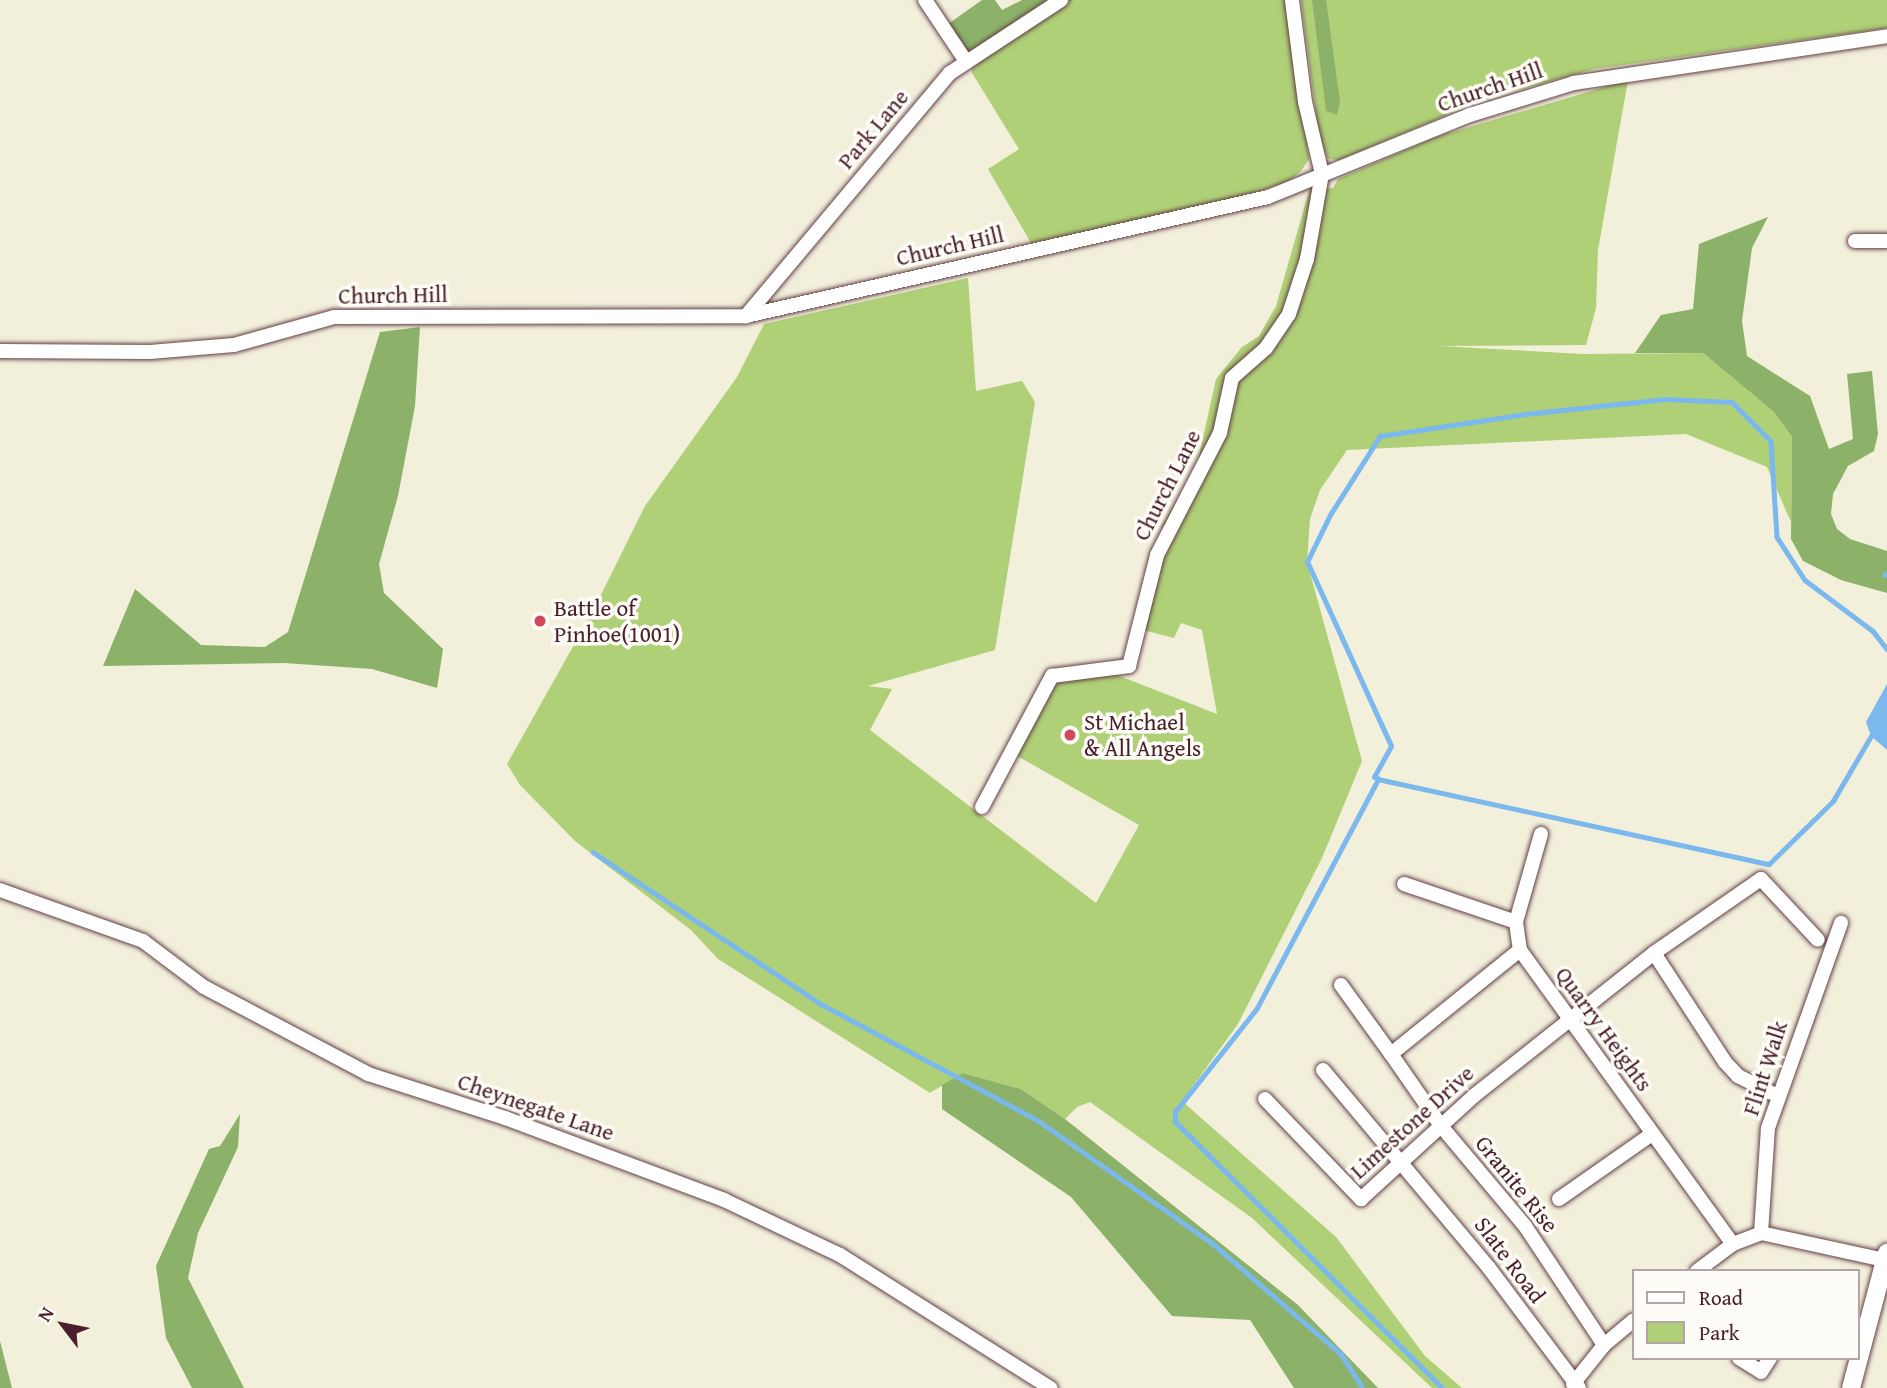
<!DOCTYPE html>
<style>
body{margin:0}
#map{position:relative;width:1887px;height:1388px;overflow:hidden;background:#f2efdb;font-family:"Gentium Book Plus",serif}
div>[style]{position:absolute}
.green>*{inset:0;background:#afd077}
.forest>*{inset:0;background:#8bb268}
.water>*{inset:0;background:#7ab8ed}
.stream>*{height:4.5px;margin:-2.25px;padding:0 2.25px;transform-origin:2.25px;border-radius:2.25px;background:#7ab8ed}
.roads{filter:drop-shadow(0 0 2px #633e45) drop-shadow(0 0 2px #633e45)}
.minor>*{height:14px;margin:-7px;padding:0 7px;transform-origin:7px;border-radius:7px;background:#fff}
.tertiary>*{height:18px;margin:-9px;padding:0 9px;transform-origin:9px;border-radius:9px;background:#fff}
.dots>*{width:19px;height:19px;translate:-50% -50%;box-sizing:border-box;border:4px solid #fdfcf7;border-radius:50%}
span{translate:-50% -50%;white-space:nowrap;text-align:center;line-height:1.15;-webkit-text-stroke:7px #fdfcf7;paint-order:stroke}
.street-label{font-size:23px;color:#4a1f2b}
.poi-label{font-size:23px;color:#4a1f2b}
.left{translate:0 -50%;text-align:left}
.legend{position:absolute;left:1632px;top:1269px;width:228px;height:91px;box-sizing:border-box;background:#fdfcf7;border:2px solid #b5a4a5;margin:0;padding:9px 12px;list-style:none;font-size:21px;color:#4a1f2b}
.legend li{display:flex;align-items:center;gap:14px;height:35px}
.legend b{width:35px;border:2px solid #b5a4a5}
.north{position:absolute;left:28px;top:1290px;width:70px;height:70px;-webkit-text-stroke:5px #fdfcf7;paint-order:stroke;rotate:302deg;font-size:19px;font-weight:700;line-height:28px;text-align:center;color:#4a1f2b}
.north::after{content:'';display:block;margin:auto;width:24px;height:32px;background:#4a1f2b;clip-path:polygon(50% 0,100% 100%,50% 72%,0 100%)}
</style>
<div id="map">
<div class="green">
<i style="clip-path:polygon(1074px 0,1289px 0,1309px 159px,1301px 171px,1288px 182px,1193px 212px,1031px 243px,988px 169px,1019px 149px,972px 73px,971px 62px)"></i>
<i style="clip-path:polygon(1301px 0,1887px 0,1887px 28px,1594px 69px,1483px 100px,1339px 160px,1328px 159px,1319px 137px)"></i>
<i style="clip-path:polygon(1628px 80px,1598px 250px,1596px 308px,1586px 345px,1439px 346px,1583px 354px,1703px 353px,1774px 412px,1792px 437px,1791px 522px,1767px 467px,1686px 434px,1347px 450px,1320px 490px,1310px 519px,1307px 562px,1362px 761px,1322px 858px,1238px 1024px,1182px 1101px,1336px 1237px,1425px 1356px,1462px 1388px,1432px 1388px,1252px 1218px,1090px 1102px,1077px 1107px,1065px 1119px,1021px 1089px,963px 1073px,930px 1093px,718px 959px,691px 930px,575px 841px,520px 785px,507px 764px,593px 611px,645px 506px,737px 377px,764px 324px,968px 278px,976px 391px,1022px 381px,1035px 402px,995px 650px,868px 686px,892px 689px,870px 730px,1096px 903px,1139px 825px,1012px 753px,1052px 676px,1117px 675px,1217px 714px,1202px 630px,1181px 623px,1174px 638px,1143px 630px,1169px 537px,1161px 527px,1197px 465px,1216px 379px,1242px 347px,1259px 336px,1276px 306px,1309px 191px,1333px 188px,1338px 179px,1436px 137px)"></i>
</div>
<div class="forest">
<i style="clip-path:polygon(982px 0,995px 0,1002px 10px,1022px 0,1074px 0,971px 62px,948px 24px)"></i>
<i style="clip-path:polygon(1312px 0,1326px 0,1340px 102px,1337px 115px,1326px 111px)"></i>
<i style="clip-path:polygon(1768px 217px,1752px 248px,1742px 321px,1747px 356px,1810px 396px,1829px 449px,1853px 439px,1847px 374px,1872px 371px,1878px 434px,1874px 451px,1848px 466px,1833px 494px,1831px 514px,1837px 529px,1850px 539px,1887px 551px,1887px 593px,1841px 580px,1803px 561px,1791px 539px,1792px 437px,1774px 412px,1703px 353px,1635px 353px,1661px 315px,1693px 309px,1699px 244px)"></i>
<i style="clip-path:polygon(420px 327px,415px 406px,398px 496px,379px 564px,384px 593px,443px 649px,437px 688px,372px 669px,284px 663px,103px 666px,135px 589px,201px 645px,265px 647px,288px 632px,380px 332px)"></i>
<i style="clip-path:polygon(963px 1073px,1021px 1089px,1065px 1119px,1298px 1305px,1378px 1388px,1294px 1388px,1250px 1320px,1172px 1316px,1071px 1197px,942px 1109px,942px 1085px)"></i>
<i style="clip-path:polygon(240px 1114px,238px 1147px,198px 1233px,188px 1278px,244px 1388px,192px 1388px,166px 1338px,156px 1266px,209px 1149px,220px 1146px)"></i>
<i style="clip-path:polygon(0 1340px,0 1341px,12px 1388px,0 1388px)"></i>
</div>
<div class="water">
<i style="clip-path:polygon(1887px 684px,1887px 750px,1871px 736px,1866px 722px)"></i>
</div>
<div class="stream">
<i style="left:1884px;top:575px;width:3px;rotate:-18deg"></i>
<i style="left:1378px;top:779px;width:400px;rotate:12.3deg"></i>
<i style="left:1769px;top:864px;width:90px;rotate:-44.5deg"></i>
<i style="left:1833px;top:801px;width:75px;rotate:-59.7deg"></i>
<i style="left:593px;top:852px;width:274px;rotate:33.7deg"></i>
<i style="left:821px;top:1004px;width:247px;rotate:28.2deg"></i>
<i style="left:1039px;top:1121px;width:212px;rotate:35.2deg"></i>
<i style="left:1212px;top:1243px;width:170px;rotate:40.7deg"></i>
<i style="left:1341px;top:1354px;width:40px;rotate:57.1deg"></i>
<i style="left:1442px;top:1388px;width:377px;rotate:-135.1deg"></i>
<i style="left:1175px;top:1122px;width:10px;rotate:-90deg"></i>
<i style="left:1175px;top:1112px;width:132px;rotate:-51.7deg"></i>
<i style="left:1257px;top:1008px;width:259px;rotate:-62.1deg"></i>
<i style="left:1378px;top:779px;width:4px;rotate:-153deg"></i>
<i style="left:1374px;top:777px;width:35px;rotate:-61deg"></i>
<i style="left:1391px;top:746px;width:202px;rotate:-114.5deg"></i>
<i style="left:1307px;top:562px;width:52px;rotate:-63.9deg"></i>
<i style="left:1330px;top:515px;width:93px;rotate:-57.7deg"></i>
<i style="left:1380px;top:436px;width:147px;rotate:-8.6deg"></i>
<i style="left:1525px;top:414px;width:141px;rotate:-6.1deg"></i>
<i style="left:1665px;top:399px;width:67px;rotate:2.6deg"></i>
<i style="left:1732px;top:402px;width:55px;rotate:45deg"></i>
<i style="left:1771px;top:441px;width:96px;rotate:86.4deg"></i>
<i style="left:1777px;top:537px;width:51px;rotate:56.9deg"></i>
<i style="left:1805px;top:580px;width:85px;rotate:36.9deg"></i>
<i style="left:1873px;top:631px;width:23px;rotate:52deg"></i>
</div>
<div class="roads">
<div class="minor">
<i style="left:925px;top:0;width:72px;rotate:56.3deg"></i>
<i style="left:1855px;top:241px;width:32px"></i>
<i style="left:746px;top:316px;width:317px;rotate:-50deg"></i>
<i style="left:950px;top:73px;width:133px;rotate:-33.3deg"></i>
<i style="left:0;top:351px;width:150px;rotate:0.4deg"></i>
<i style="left:150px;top:352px;width:84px;rotate:-4.8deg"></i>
<i style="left:234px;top:345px;width:104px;rotate:-15.6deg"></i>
<i style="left:334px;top:317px;width:412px;rotate:-0.1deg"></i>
<i style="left:746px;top:316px;width:535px;rotate:-12.84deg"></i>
<i style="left:1268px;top:197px;width:218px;rotate:-22.1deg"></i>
<i style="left:1470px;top:115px;width:109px;rotate:-17.1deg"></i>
<i style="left:1574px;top:83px;width:317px;rotate:-8.5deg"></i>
<i style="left:982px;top:807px;width:149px;rotate:-61.9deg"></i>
<i style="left:1052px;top:676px;width:78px;rotate:-7.4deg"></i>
<i style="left:1129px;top:666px;width:114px;rotate:-75.8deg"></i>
<i style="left:1157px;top:555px;width:137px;rotate:-62.7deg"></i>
<i style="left:1220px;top:433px;width:56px;rotate:-77.7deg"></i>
<i style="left:1232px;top:378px;width:45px;rotate:-41.4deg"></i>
<i style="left:1266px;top:348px;width:41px;rotate:-55.9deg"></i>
<i style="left:1289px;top:314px;width:58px;rotate:-71.9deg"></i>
<i style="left:1307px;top:259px;width:86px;rotate:-80deg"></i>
<i style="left:1322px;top:174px;width:74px;rotate:-103.3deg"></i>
<i style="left:1305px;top:102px;width:103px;rotate:-97.3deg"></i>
<i style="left:1541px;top:834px;width:91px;rotate:105.9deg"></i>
<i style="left:1516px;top:922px;width:28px;rotate:82deg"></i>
<i style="left:1520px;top:950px;width:363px;rotate:54.1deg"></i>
<i style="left:1404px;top:884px;width:118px;rotate:18.7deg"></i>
<i style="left:0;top:890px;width:152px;rotate:19.6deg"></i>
<i style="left:143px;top:941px;width:76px;rotate:37deg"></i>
<i style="left:204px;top:987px;width:186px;rotate:27.9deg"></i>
<i style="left:368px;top:1074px;width:144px;rotate:17.8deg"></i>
<i style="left:505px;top:1118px;width:234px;rotate:20.5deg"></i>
<i style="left:724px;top:1200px;width:128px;rotate:25.4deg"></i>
<i style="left:840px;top:1255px;width:249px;rotate:32.3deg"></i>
<i style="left:1654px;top:953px;width:130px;rotate:56.9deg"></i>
<i style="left:1725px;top:1062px;width:19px;rotate:47deg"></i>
<i style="left:1738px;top:1076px;width:37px;rotate:27deg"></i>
<i style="left:1341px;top:985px;width:85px;rotate:54.1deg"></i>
<i style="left:1391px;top:1054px;width:166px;rotate:-38.9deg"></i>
<i style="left:1391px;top:1054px;width:88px;rotate:55.2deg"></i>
<i style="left:1441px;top:1126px;width:131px;rotate:50deg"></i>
<i style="left:1525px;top:1226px;width:143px;rotate:56.4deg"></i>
<i style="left:1323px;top:1070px;width:258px;rotate:50deg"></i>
<i style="left:1489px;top:1268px;width:150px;rotate:53.1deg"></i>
<i style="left:1265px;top:1099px;width:139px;rotate:46.2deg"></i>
<i style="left:1361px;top:1199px;width:154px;rotate:-42.4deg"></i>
<i style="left:1475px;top:1095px;width:228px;rotate:-38.4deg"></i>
<i style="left:1654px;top:953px;width:130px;rotate:-34.7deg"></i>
<i style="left:1761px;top:879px;width:83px;rotate:46.9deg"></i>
<i style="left:1559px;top:1199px;width:113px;rotate:-35deg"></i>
<i style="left:1761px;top:1233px;width:105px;rotate:-86.2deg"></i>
<i style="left:1768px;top:1128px;width:218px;rotate:-70.4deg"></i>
<i style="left:1697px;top:1271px;width:45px;rotate:-36.9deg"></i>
<i style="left:1733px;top:1244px;width:30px;rotate:-21deg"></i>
<i style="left:1761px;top:1233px;width:127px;rotate:12.3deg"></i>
<i style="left:1739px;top:1358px;width:26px;rotate:32deg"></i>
<i style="left:1761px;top:1372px;width:17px;rotate:-57deg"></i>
<i style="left:1573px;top:1384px;width:50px;rotate:-51.5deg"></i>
<i style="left:1604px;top:1345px;width:38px;rotate:-40deg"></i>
</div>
<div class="tertiary">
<i style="left:1851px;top:1388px;width:140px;rotate:-75.1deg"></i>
</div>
</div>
<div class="dots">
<i style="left:540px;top:621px;background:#d1495b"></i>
<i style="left:1070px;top:735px;background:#d1495b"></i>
</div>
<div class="street-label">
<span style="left:1490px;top:87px;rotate:-19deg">Church Hill</span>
<span style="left:873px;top:129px;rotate:-50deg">Park Lane</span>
<span style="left:950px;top:246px;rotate:-13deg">Church Hill</span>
<span style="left:393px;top:295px;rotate:-1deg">Church Hill</span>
<span style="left:1167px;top:485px;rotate:-63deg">Church Lane</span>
<span style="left:1604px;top:1029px;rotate:54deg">Quarry Heights</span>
<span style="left:1765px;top:1068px;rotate:-72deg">Flint Walk</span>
<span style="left:536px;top:1107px;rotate:19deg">Cheynegate Lane</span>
<span style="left:1412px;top:1122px;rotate:-42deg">Limestone Drive</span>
<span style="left:1517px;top:1184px;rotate:51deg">Granite Rise</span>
<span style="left:1510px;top:1260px;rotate:53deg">Slate Road</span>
</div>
<div class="poi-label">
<span class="left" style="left:554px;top:621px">Battle of<br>Pinhoe(1001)</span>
<span class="left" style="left:1084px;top:735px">St Michael<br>&amp; All Angels</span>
</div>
<ul class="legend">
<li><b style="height:9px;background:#fff"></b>Road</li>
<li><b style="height:19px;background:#afd077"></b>Park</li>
</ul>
<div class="north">N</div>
</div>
